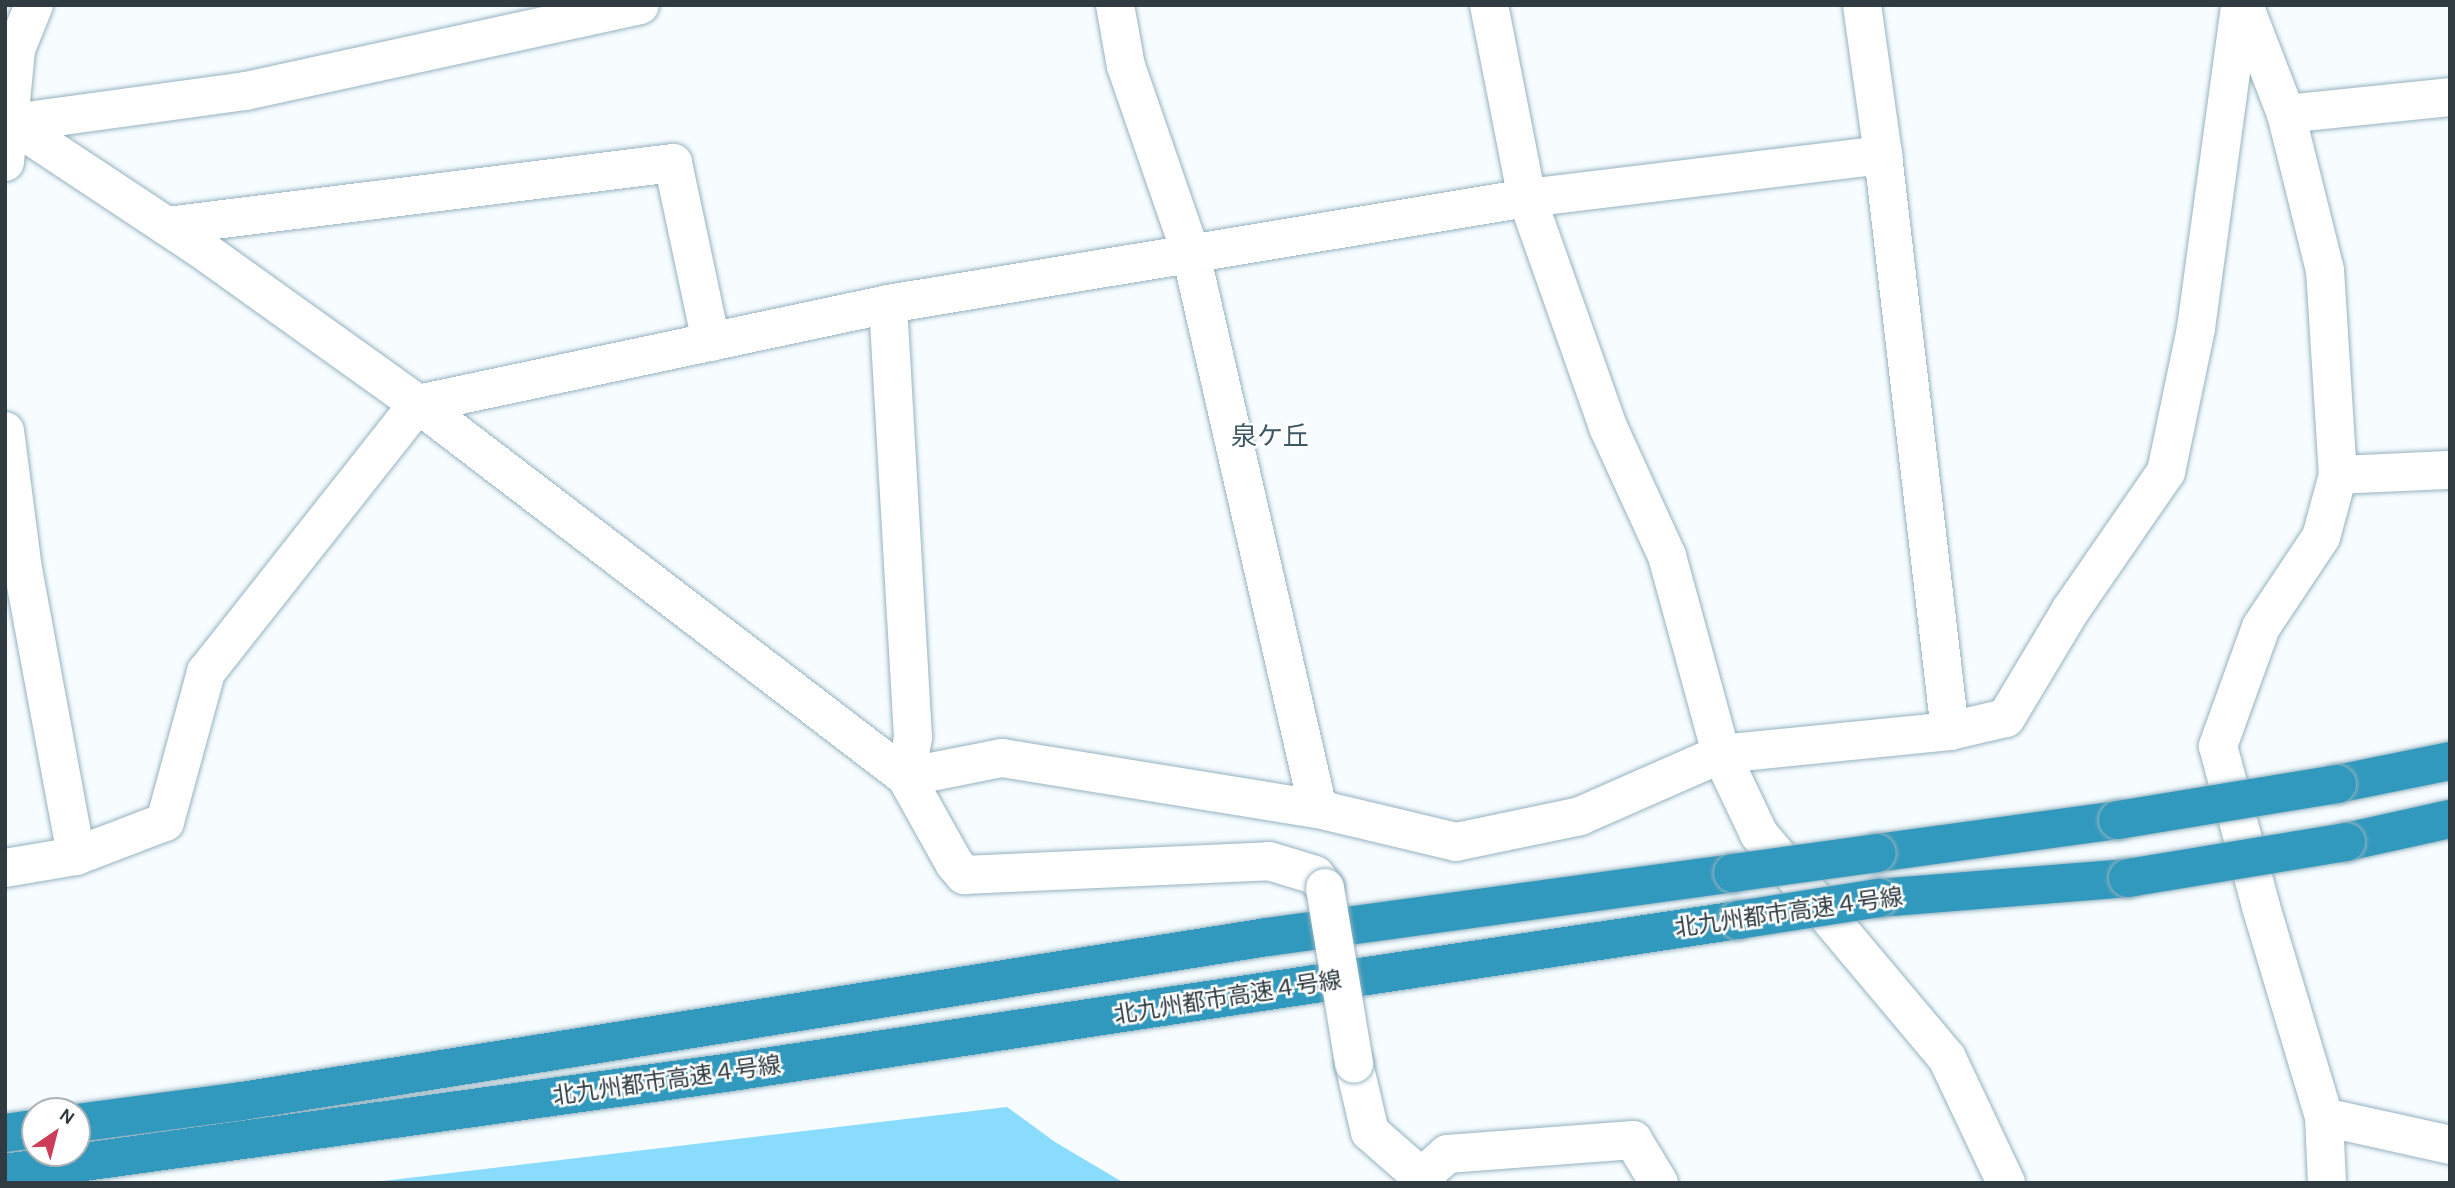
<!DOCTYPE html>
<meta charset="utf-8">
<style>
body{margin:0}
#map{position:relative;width:2455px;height:1188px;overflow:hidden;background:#f6fcff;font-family:Karla,"Noto Sans JP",sans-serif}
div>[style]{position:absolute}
.green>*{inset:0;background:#89dcfd}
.roads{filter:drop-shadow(0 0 2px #95b2bf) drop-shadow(0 0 2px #95b2bf)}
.minor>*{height:38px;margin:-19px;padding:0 19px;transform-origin:19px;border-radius:19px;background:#fff}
.highway>*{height:38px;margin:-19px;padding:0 19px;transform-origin:19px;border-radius:19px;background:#3099bd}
.bridges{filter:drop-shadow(0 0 2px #95b2bf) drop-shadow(0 0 2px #95b2bf)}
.minor-bridge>*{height:38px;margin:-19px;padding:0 19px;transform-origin:19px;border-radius:19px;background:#fff}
.highway-bridge>*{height:38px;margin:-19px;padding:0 19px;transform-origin:19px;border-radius:19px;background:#3099bd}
span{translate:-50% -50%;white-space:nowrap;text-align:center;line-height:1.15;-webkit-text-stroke:5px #fff;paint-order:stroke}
.street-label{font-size:23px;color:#2f3b40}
.quarter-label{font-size:26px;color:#3d5863}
.frame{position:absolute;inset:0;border:7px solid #2f3b40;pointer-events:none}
.north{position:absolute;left:21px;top:1097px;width:70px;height:70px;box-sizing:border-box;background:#fff;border:2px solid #acb1b3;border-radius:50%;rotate:35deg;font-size:19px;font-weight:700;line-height:28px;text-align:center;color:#2f3b40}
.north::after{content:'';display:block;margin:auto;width:24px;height:32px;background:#cd3d58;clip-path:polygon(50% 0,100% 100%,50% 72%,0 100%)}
</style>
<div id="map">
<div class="green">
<i style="clip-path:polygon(1007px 1107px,1055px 1142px,1124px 1183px,366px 1183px)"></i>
</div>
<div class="roads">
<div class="minor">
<i style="left:1115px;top:5px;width:62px;rotate:79.8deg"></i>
<i style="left:1126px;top:66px;width:199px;rotate:70.9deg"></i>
<i style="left:1191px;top:254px;width:569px;rotate:77.11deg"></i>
<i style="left:1489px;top:5px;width:197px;rotate:78.9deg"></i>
<i style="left:1527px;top:198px;width:243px;rotate:70.5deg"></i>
<i style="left:1608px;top:427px;width:142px;rotate:65.4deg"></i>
<i style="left:1667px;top:556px;width:205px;rotate:74.7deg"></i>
<i style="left:1721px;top:754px;width:89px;rotate:64.6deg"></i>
<i style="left:1759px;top:834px;width:292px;rotate:50deg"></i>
<i style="left:1947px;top:1058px;width:138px;rotate:64.7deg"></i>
<i style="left:1862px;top:5px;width:151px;rotate:82deg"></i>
<i style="left:1883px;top:155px;width:580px;rotate:83.37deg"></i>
<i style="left:2244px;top:5px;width:117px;rotate:68.9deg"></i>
<i style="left:2286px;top:114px;width:161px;rotate:76deg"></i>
<i style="left:2325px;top:270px;width:205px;rotate:86.4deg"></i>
<i style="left:2338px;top:475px;width:64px;rotate:105.3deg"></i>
<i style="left:2321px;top:537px;width:108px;rotate:123.7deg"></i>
<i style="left:2261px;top:627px;width:127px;rotate:109.9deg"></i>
<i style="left:2218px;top:746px;width:167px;rotate:75deg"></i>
<i style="left:2261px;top:907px;width:219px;rotate:73.3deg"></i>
<i style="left:2324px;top:1117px;width:129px;rotate:12.5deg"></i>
<i style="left:2286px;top:114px;width:165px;rotate:-5.9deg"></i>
<i style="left:11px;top:123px;width:227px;rotate:33.5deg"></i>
<i style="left:200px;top:248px;width:268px;rotate:35.6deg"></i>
<i style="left:418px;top:404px;width:614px;rotate:37.39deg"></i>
<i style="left:906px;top:777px;width:98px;rotate:60.8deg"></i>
<i style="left:954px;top:863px;width:16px;rotate:50deg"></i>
<i style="left:964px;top:875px;width:305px;rotate:-2.6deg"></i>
<i style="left:1269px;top:861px;width:48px;rotate:16.9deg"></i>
<i style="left:1315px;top:875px;width:16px;rotate:52deg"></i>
<i style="left:5px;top:124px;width:243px;rotate:-7.8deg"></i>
<i style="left:246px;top:91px;width:403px;rotate:-12.3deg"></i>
<i style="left:5px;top:162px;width:114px;rotate:-84.4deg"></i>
<i style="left:16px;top:49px;width:48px;rotate:-67.8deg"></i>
<i style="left:167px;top:226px;width:510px;rotate:-7.1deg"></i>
<i style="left:673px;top:163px;width:183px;rotate:78deg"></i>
<i style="left:888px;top:304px;width:434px;rotate:86.7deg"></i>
<i style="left:913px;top:737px;width:41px;rotate:99.9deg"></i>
<i style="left:5px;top:431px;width:139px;rotate:82.6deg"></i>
<i style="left:23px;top:569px;width:292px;rotate:79.5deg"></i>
<i style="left:2338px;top:475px;width:112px;rotate:-2.6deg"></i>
<i style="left:906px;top:777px;width:98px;rotate:-11.2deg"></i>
<i style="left:1002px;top:758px;width:320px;rotate:9.2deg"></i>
<i style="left:1318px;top:809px;width:142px;rotate:13.4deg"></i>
<i style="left:1456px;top:842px;width:127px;rotate:-11.8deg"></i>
<i style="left:1580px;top:816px;width:154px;rotate:-23.7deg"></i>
<i style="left:1721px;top:754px;width:230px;rotate:-5.7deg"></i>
<i style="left:1950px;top:731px;width:57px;rotate:-13.1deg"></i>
<i style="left:2006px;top:718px;width:125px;rotate:-59.1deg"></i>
<i style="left:2070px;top:611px;width:169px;rotate:-55.4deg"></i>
<i style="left:2166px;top:472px;width:147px;rotate:-78.2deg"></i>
<i style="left:2196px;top:328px;width:326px;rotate:-82.2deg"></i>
<i style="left:5px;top:868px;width:72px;rotate:-9.6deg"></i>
<i style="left:76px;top:856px;width:95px;rotate:-20.9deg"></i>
<i style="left:165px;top:822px;width:156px;rotate:-74.7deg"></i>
<i style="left:206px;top:672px;width:342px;rotate:-51.7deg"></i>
<i style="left:418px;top:404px;width:481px;rotate:-12deg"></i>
<i style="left:888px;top:304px;width:648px;rotate:-9.42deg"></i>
<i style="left:1527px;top:198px;width:359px;rotate:-6.9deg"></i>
<i style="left:1354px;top:1064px;width:70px;rotate:76.8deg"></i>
<i style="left:1370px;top:1132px;width:77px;rotate:41.3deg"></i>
<i style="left:2324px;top:1117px;width:66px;rotate:87.4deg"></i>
<i style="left:1421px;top:1177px;width:35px;rotate:-41deg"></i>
<i style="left:1447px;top:1154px;width:187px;rotate:-4.3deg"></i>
<i style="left:1633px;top:1140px;width:50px;rotate:58.8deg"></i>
</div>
<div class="highway">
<i style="left:2337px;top:784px;width:115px;rotate:-11.5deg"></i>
<i style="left:2346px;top:842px;width:107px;rotate:-12.5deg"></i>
<i style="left:1877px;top:853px;width:243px;rotate:-7.8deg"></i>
<i style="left:1879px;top:898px;width:250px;rotate:-4.6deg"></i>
<i style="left:77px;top:1123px;width:166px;rotate:-7.6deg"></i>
<i style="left:242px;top:1101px;width:1038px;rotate:-9.09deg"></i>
<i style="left:1267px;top:937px;width:470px;rotate:-7.8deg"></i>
<i style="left:5px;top:1133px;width:30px;rotate:-8deg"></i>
<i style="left:5px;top:1173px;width:727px;rotate:-7.91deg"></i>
<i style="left:725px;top:1073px;width:1024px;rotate:-8.59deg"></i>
</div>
</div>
<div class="bridges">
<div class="minor-bridge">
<i style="left:1325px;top:888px;width:178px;rotate:80.6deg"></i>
</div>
<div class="highway-bridge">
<i style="left:2118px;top:820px;width:222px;rotate:-9.3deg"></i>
<i style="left:1733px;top:873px;width:145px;rotate:-7.9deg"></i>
<i style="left:2128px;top:878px;width:221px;rotate:-9.4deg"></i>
<i style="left:1738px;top:920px;width:143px;rotate:-8.9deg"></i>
</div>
</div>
<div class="street-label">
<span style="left:1789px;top:913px;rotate:-8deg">北九州都市高速４号線</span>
<span style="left:1228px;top:998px;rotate:-9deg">北九州都市高速４号線</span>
<span style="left:667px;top:1081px;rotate:-8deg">北九州都市高速４号線</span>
</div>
<div class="quarter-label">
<span style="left:1270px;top:437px">泉ケ丘</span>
</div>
<div class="frame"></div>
<div class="north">N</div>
</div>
